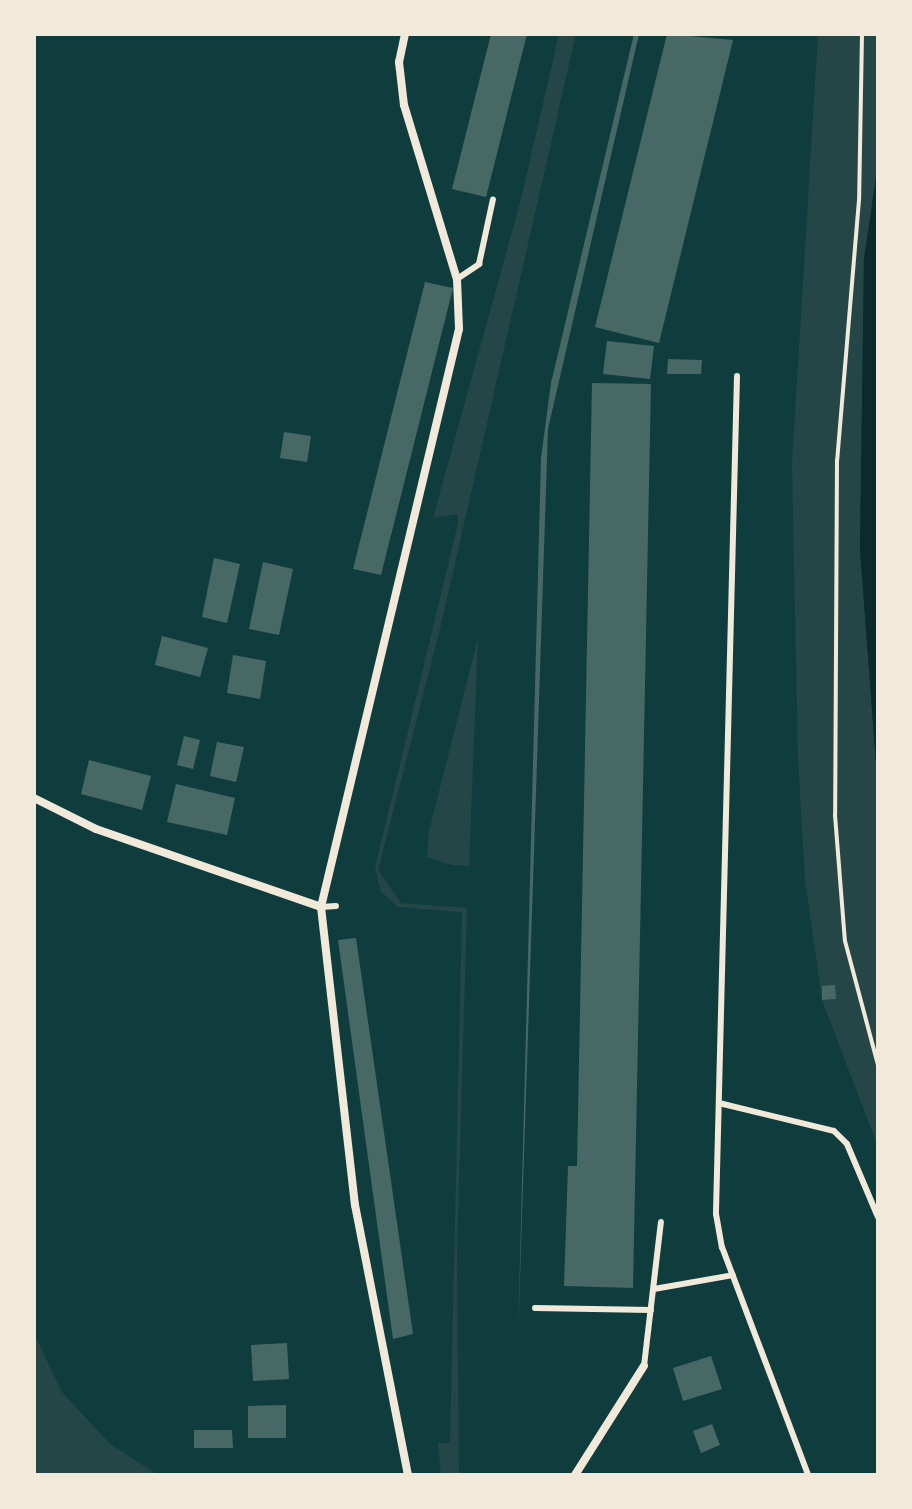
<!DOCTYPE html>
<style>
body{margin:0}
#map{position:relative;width:912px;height:1509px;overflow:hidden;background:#0f3d3e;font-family:Commissioner,sans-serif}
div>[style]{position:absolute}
.green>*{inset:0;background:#244646}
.water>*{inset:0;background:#0a2a2b}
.building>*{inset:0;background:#486865}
.path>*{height:4px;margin:-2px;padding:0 2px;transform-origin:2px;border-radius:2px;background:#f1e9da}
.service>*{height:6px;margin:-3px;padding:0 3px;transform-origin:3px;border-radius:3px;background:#f1e9da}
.minor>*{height:8px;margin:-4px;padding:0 4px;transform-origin:4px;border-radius:4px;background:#f1e9da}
span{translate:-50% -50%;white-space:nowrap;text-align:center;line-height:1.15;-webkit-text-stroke:6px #f1e9da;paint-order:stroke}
.frame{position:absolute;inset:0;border:36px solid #f1e9da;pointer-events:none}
</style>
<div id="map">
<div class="green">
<i style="clip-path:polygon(559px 34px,576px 34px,440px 629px,378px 870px,401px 903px,467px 908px,457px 1252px,459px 1475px,441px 1475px,438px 1443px,450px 1443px,462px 912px,398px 907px,381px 892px,375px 868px,458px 523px,458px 514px,433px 518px,521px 199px)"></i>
<i style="clip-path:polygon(818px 34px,878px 34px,878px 164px,864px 259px,860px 549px,878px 790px,878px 1147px,822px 1000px,805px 880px,798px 758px,792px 464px)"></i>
<i style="clip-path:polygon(478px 638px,469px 866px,452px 865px,427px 857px,429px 831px)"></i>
<i style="clip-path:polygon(34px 1334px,62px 1392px,109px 1443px,158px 1475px,34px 1475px)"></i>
</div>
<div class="water">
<i style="clip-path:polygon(878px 164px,878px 790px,860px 549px,864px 259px)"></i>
</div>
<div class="building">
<i style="clip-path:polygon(491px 34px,527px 34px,486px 197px,452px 189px)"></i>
<i style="clip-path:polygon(634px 34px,639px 34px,548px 429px,518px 1337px,541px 458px,551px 383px)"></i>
<i style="clip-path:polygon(667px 34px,733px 40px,659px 343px,595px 327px)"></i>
<i style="clip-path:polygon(425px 282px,453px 288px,381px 575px,353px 569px)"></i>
<i style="clip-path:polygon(607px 341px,654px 346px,650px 379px,603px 374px)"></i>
<i style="clip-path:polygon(668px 359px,702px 360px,701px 374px,667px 374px)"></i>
<i style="clip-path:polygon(592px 383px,651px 384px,633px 1288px,564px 1286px,568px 1166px,577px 1166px)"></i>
<i style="clip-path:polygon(284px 432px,311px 436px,307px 462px,280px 458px)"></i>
<i style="clip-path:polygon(214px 558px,240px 564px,227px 623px,202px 617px)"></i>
<i style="clip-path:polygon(263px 562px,293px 569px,279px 635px,249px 629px)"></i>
<i style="clip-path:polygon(162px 636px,208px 648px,200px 677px,155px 665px)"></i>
<i style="clip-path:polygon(233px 655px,266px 661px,260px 699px,227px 693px)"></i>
<i style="clip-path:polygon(184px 736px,200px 740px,193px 769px,177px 765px)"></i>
<i style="clip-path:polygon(217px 742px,244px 747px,236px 782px,210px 776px)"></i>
<i style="clip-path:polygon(89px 760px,151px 776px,142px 810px,81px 794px)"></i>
<i style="clip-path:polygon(176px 784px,235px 798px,227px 835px,167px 822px)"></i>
<i style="clip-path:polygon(356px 938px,413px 1334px,393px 1339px,338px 940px)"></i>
<i style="clip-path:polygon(835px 985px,836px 999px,822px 1000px,822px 986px)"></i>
<i style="clip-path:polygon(287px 1343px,289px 1379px,253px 1381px,251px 1345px)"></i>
<i style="clip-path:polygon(711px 1356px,722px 1389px,683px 1401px,673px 1368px)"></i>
<i style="clip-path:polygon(286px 1405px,286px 1438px,248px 1438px,248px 1406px)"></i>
<i style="clip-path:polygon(712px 1424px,720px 1445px,701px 1453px,693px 1431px)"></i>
<i style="clip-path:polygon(194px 1430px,232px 1430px,233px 1448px,194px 1448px)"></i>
</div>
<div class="path">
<i style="left:862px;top:34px;width:166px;rotate:91deg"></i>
<i style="left:859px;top:200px;width:261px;rotate:94.8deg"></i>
<i style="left:837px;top:460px;width:355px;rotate:90.3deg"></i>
<i style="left:835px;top:815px;width:126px;rotate:85.5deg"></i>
<i style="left:845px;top:941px;width:128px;rotate:75.1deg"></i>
</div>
<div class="service">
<i style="left:457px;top:279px;width:27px;rotate:-34deg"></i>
<i style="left:479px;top:264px;width:66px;rotate:-77.8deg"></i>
<i style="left:737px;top:376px;width:838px;rotate:91.44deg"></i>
<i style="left:716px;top:1214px;width:34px;rotate:80deg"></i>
<i style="left:722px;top:1247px;width:244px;rotate:69.3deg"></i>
<i style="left:321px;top:907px;width:15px;rotate:-4deg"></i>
<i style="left:719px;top:1103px;width:118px;rotate:13.7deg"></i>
<i style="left:834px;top:1131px;width:18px;rotate:45deg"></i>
<i style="left:847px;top:1144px;width:79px;rotate:67deg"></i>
<i style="left:654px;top:1289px;width:80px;rotate:-10deg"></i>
<i style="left:535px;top:1308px;width:116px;rotate:1deg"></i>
<i style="left:644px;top:1366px;width:145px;rotate:-83.3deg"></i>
</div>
<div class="minor">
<i style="left:405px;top:34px;width:29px;rotate:102deg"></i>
<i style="left:399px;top:62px;width:43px;rotate:83.4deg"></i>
<i style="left:404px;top:105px;width:182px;rotate:73.1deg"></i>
<i style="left:457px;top:279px;width:50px;rotate:87.7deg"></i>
<i style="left:459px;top:329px;width:594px;rotate:103.43deg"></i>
<i style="left:321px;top:907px;width:300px;rotate:83.5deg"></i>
<i style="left:355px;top:1205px;width:275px;rotate:78.9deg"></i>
<i style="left:34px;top:798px;width:69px;rotate:26.6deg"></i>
<i style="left:96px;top:829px;width:238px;rotate:19.1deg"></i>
<i style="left:575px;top:1475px;width:129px;rotate:-57.7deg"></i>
</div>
<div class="frame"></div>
</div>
